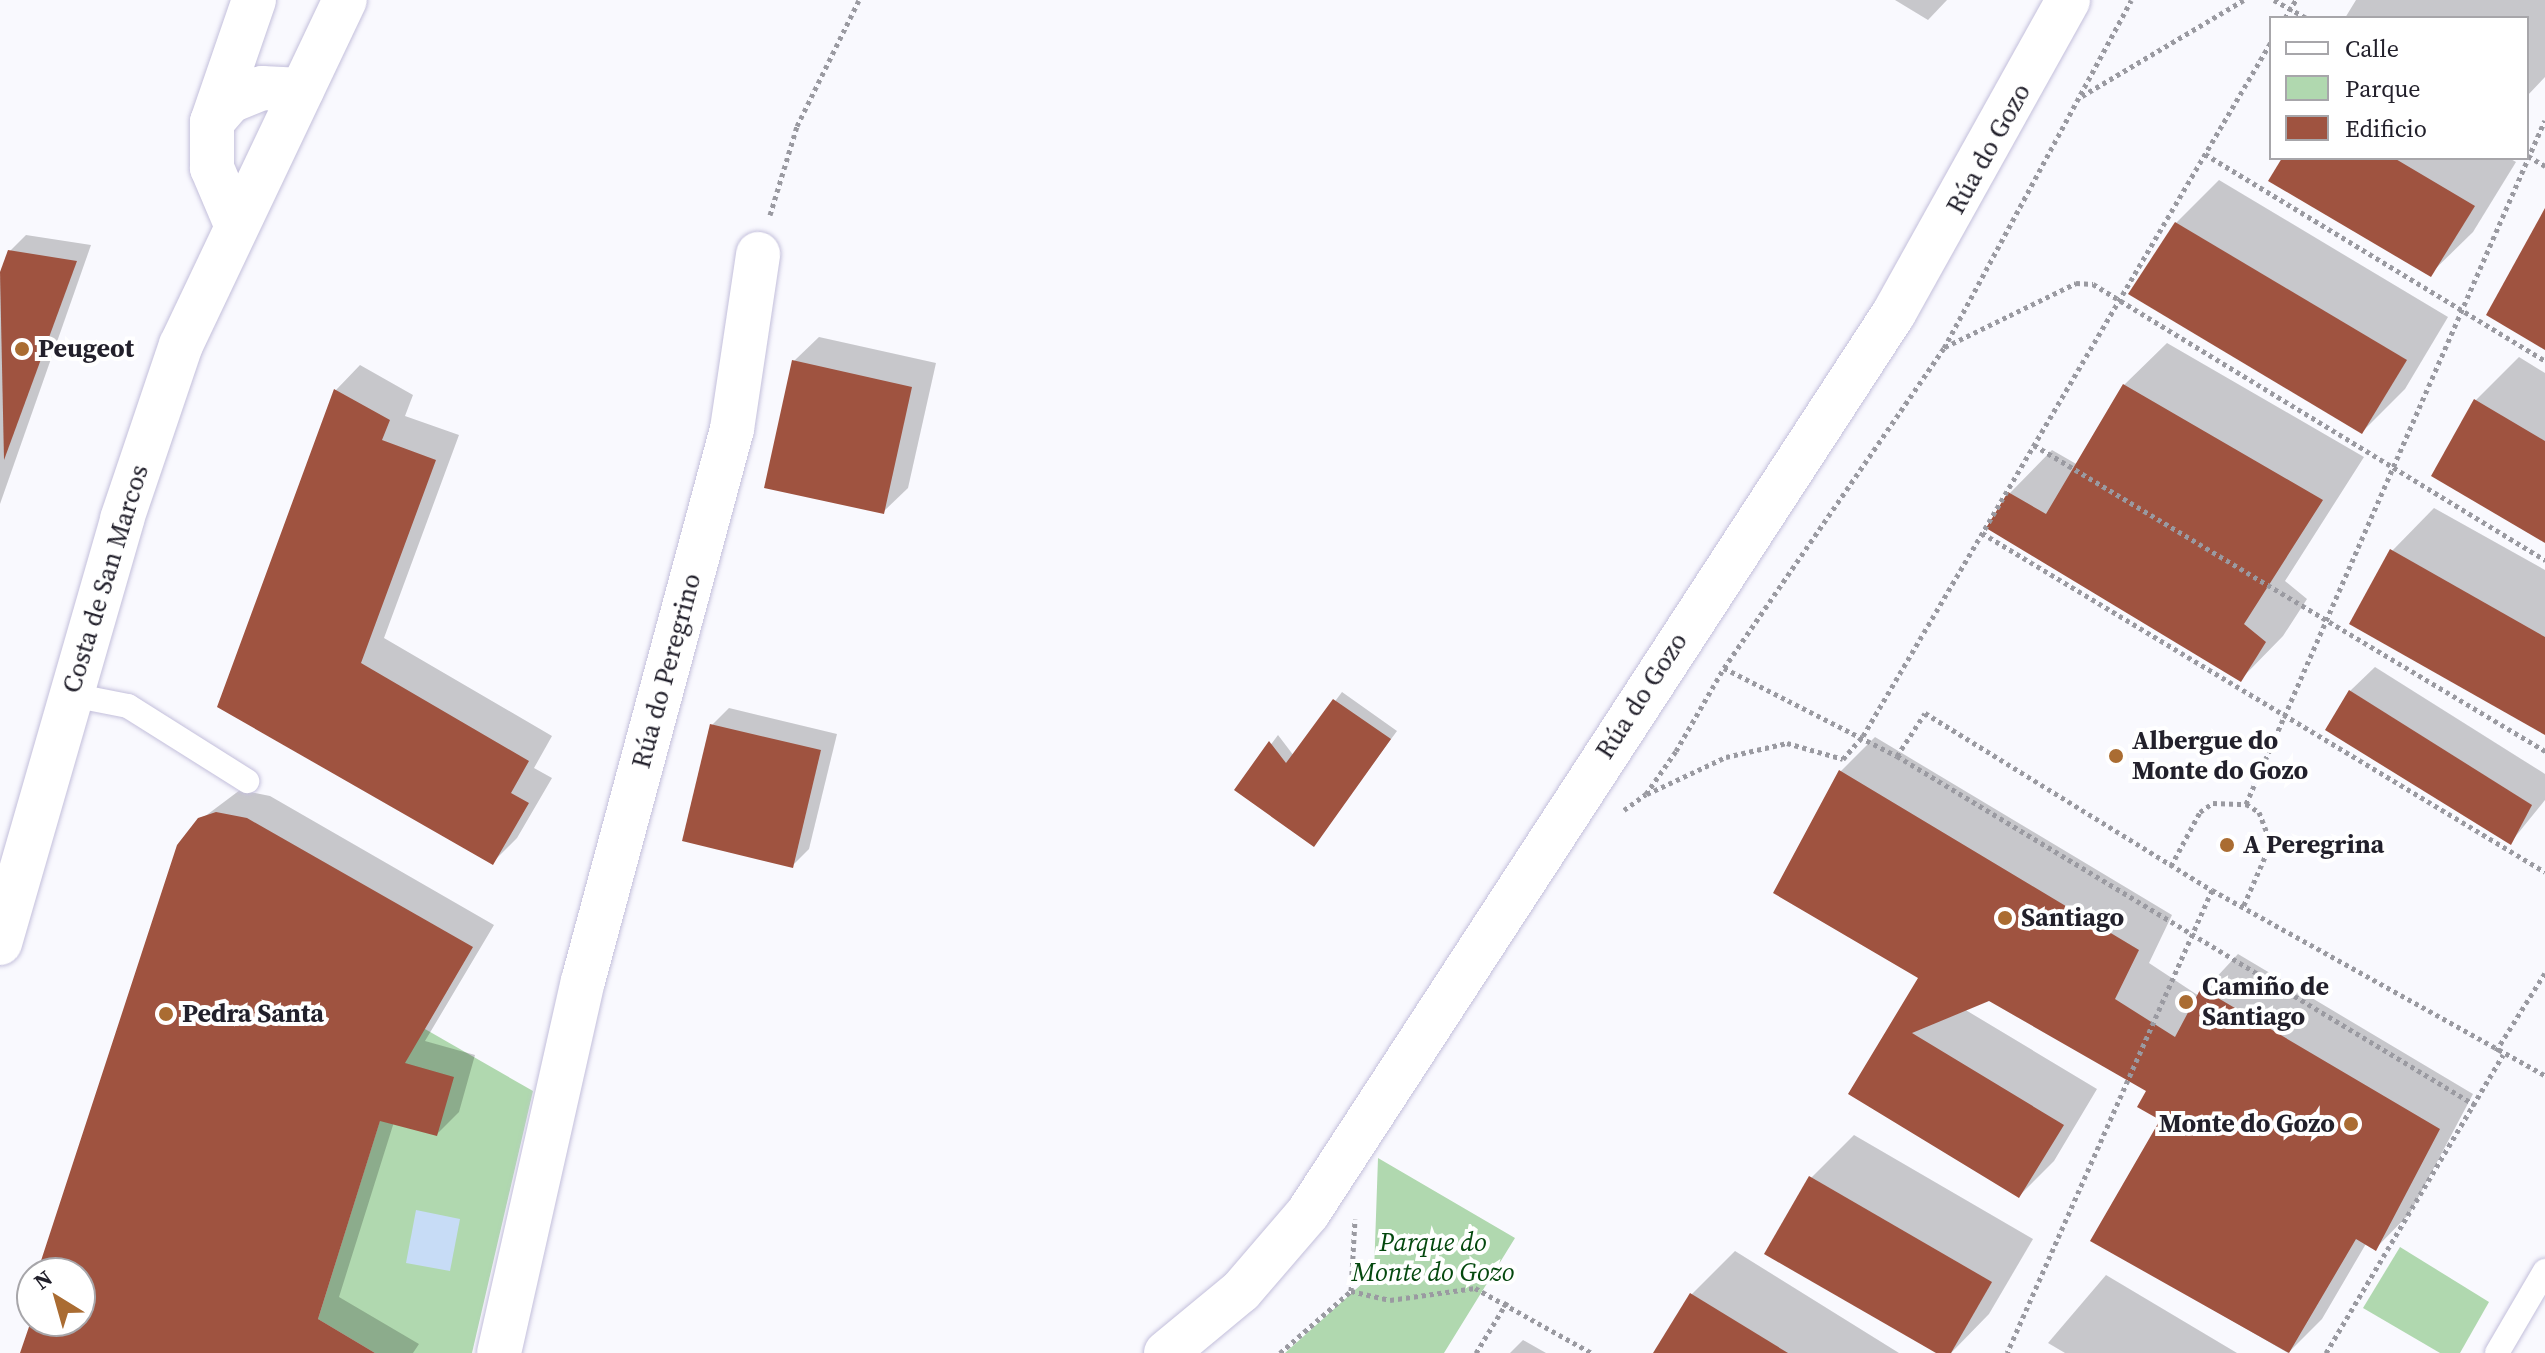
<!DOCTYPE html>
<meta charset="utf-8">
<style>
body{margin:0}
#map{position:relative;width:2545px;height:1353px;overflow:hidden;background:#f9f9fe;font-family:"Source Serif 4",serif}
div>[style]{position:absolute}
.green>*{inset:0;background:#b0d8af}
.water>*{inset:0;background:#c7dcf6}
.shadow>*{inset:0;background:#0003}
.building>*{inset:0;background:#9f5340}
.path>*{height:5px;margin-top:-2.5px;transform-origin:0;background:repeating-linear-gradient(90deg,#9a9aa1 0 4px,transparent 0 8px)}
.roads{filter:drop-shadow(0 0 2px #c3bfdb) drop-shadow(0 0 2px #c3bfdb)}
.service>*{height:24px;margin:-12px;padding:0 12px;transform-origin:12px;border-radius:12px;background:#fff}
.minor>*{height:44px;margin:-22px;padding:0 22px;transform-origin:22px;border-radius:22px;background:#fff}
.primary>*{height:44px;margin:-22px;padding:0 22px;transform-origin:22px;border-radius:22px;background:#fff}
.dots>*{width:22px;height:22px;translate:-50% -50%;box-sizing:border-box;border:4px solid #fff;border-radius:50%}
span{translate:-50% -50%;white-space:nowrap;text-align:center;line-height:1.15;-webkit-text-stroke:8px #fff;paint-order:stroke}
.street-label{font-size:26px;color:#22202b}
.poi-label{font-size:26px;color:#22202b;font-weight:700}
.left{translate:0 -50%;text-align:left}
.right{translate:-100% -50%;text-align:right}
.park-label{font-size:26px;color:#04480e;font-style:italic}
.legend{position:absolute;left:2269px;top:16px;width:260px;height:144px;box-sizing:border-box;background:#fff;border:2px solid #a7a6aa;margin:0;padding:10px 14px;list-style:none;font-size:24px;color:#22202b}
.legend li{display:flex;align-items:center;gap:16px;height:40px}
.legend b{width:40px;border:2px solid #a7a6aa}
.north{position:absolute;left:16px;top:1257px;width:80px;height:80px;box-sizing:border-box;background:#fff;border:2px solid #a7a6aa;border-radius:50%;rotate:323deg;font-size:22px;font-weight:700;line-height:32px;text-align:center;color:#22202b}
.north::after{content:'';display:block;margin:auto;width:28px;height:36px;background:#aa6c32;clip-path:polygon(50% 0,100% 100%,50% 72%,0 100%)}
</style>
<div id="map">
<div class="green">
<i style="clip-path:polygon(411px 1021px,533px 1091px,472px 1353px,375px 1353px,318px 1319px)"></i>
<i style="clip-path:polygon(1378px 1158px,1515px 1238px,1444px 1353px,1285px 1353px,1374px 1273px)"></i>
<i style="clip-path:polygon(2400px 1247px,2489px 1302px,2460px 1353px,2440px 1353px,2363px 1308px)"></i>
</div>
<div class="water">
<i style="clip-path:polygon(416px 1210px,460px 1219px,450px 1271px,406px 1263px)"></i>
</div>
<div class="shadow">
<i style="clip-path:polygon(1895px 0,1947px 0,1928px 20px)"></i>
<i style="clip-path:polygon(2356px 0,2545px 0,2545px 77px,2527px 96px,2527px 18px,2345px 18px)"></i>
<i style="clip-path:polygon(2284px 158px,2509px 158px,2516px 162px,2473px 232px,2430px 274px)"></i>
<i style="clip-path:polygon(2219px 180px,2448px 317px,2405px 389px,2362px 432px,2176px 223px)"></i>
<i style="clip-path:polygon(26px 235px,91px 245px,0 504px,0 279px,10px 251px)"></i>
<i style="clip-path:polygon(819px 337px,936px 363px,908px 488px,883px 512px,794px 361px)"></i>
<i style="clip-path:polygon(2167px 343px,2364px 457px,2285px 581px,2307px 599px,2283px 636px,2241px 679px,2010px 493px,2052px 450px,2078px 465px,2124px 385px)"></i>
<i style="clip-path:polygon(2519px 357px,2545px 373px,2545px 541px,2434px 475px,2476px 400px)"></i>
<i style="clip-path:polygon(360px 365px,413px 395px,405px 416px,459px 435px,384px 638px,552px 736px,534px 768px,552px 778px,517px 838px,493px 862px,220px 706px,336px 390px)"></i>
<i style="clip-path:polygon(2434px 508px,2545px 570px,2545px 733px,2392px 551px)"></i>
<i style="clip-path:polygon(2375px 667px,2545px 774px,2545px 800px,2511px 842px,2350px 691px)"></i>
<i style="clip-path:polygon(1342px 692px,1397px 731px,1314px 844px,1237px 790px,1278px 735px,1294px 756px)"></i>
<i style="clip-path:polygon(729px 708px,837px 734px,809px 849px,792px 866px,712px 725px)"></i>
<i style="clip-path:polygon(1875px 737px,2172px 915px,2149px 963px,2199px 996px,2238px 954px,2473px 1094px,2410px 1213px,2376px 1248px,2367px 1242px,2322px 1319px,2288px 1353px,2093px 1240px,2163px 1120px,2148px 1090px,1989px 998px,1964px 1009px,2097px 1089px,2054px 1161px,2019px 1196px,1851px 1093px,1921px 977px,1840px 772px)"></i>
<i style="clip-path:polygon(240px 790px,270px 796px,494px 925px,425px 1041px,475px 1055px,459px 1112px,437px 1134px,394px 1122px,339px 1297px,419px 1344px,413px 1353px,22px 1353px,80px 1321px,80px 1273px,38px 1273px,200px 820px)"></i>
<i style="clip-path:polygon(1854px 1135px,2033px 1239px,1989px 1314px,1951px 1353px,1940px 1353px,1811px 1178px)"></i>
<i style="clip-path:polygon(1735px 1251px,1899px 1353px,1656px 1353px,1692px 1294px)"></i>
<i style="clip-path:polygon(2106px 1275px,2237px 1353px,2065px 1353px,2048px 1343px)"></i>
<i style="clip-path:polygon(32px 1292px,32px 1315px,26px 1311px)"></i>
<i style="clip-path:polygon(1523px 1340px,1546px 1353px,1510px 1353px)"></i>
</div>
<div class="building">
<i style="clip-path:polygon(2282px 158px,2394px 158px,2475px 206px,2431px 277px,2268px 181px)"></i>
<i style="clip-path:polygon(2545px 208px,2545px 350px,2486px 315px)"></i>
<i style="clip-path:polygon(2175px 222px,2407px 360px,2362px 434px,2128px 294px)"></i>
<i style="clip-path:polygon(8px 250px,77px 261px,4px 460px,0 272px)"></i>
<i style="clip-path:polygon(792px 360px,912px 387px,884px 514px,764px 488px)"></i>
<i style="clip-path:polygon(2123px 384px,2323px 500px,2244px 624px,2266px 642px,2241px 682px,1986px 528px,2008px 492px,2046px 514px)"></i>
<i style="clip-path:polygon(334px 389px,390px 420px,382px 440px,436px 460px,361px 663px,529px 761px,511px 793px,529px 803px,493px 865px,217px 707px)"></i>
<i style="clip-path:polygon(2474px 399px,2545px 441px,2545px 543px,2431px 476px)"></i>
<i style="clip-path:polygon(2390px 549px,2545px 637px,2545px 735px,2349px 624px)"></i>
<i style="clip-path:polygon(2349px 690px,2532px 805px,2511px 845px,2325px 730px)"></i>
<i style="clip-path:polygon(1333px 699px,1391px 739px,1314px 847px,1234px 790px,1269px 741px,1286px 763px)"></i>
<i style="clip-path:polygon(710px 724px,821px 750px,793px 868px,682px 841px)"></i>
<i style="clip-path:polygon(1839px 770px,2139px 950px,2115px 999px,2175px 1037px,2201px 988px,2440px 1129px,2376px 1251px,2356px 1239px,2289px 1353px,2090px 1241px,2160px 1120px,2137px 1107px,2146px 1091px,1989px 1001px,1912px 1033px,2064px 1125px,2019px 1198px,1848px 1094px,1918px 978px,1773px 893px)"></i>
<i style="clip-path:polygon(216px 812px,247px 818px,473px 947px,405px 1063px,454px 1077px,437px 1136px,380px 1121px,318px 1319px,375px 1353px,20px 1353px,32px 1318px,80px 1321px,80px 1273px,37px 1273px,177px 845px,198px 818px)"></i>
<i style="clip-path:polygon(1809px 1176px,1992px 1282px,1951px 1353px,1936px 1353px,1764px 1254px)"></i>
<i style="clip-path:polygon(1690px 1293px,1788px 1353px,1653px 1353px)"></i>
</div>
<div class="path">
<i style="left:2274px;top:0;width:37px;rotate:29deg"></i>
<i style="left:2285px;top:18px;width:21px;rotate:-59deg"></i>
<i style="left:2082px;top:96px;width:188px;rotate:-30.7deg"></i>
<i style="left:2205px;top:154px;width:398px;rotate:31.3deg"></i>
<i style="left:2528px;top:156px;width:20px;rotate:30deg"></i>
<i style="left:770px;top:215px;width:93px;rotate:-73.1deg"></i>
<i style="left:797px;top:126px;width:140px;rotate:-63.8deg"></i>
<i style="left:1945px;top:347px;width:146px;rotate:-26deg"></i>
<i style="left:2076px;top:283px;width:17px;rotate:3deg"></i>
<i style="left:2093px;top:284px;width:530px;rotate:31.41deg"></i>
<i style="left:2034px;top:445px;width:596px;rotate:30.91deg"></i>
<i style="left:1982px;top:533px;width:657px;rotate:31.05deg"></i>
<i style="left:1724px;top:668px;width:194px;rotate:27deg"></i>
<i style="left:1897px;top:756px;width:51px;rotate:-56.9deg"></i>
<i style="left:1925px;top:713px;width:337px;rotate:31.7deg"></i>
<i style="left:2212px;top:890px;width:506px;rotate:113.88deg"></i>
<i style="left:1897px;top:756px;width:675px;rotate:31.12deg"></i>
<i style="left:1647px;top:794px;width:87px;rotate:-25.1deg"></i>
<i style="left:1726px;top:757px;width:63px;rotate:-12.9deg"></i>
<i style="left:1787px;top:743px;width:58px;rotate:15.9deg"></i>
<i style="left:1843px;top:759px;width:30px;rotate:-49deg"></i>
<i style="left:1863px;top:736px;width:805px;rotate:-59.55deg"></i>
<i style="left:2246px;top:804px;width:746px;rotate:-66.39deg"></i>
<i style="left:1624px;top:810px;width:27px;rotate:-36deg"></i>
<i style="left:1646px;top:794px;width:52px;rotate:-55.1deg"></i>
<i style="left:1676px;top:751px;width:96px;rotate:-60deg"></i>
<i style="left:1724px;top:668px;width:388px;rotate:-55.5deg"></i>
<i style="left:1944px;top:348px;width:395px;rotate:-61.7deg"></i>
<i style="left:2171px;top:866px;width:61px;rotate:-61.8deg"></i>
<i style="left:2200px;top:812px;width:16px;rotate:-35deg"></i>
<i style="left:2213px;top:803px;width:33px;rotate:2deg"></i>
<i style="left:2246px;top:804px;width:15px;rotate:32deg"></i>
<i style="left:2259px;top:812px;width:33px;rotate:69deg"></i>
<i style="left:2271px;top:843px;width:70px;rotate:113.6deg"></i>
<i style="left:2212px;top:890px;width:381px;rotate:29.1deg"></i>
<i style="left:2496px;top:1051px;width:92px;rotate:-57.9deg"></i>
<i style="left:1351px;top:1291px;width:40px;rotate:13deg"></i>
<i style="left:1390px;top:1300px;width:86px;rotate:-8deg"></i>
<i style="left:1475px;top:1288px;width:134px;rotate:29.1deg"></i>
<i style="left:1280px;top:1353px;width:94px;rotate:-41.1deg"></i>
<i style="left:1351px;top:1291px;width:72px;rotate:-86.8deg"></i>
<i style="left:1476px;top:1353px;width:60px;rotate:-58.7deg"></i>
<i style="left:2326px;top:1353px;width:347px;rotate:-59.3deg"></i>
</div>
<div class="roads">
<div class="service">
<i style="left:72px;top:695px;width:57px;rotate:11.1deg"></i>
<i style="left:128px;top:706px;width:141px;rotate:32.2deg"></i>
<i style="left:2497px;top:1353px;width:95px;rotate:-59.7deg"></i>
</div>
<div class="minor">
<i style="left:212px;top:122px;width:129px;rotate:-71deg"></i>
<i style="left:235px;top:222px;width:59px;rotate:-113.1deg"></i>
<i style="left:212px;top:168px;width:46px;rotate:-90deg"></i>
<i style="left:212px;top:122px;width:28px;rotate:-49deg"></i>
<i style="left:230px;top:101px;width:35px;rotate:-22deg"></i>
<i style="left:262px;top:88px;width:40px;rotate:2.9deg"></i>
<i style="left:499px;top:1353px;width:381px;rotate:-77.3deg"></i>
<i style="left:583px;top:981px;width:572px;rotate:-74.89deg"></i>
<i style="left:732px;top:429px;width:177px;rotate:-81.5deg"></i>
<i style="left:1166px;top:1353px;width:97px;rotate:-39.6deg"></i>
<i style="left:1241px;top:1291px;width:103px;rotate:-49.3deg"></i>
<i style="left:1308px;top:1213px;width:1074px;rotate:-56.93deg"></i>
<i style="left:1894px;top:313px;width:358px;rotate:-60.9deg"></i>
</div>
<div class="primary">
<i style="left:0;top:943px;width:441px;rotate:-73.9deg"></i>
<i style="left:122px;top:519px;width:184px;rotate:-71.3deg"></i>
<i style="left:181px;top:345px;width:382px;rotate:-64.6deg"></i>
</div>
</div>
<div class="dots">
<i style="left:22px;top:349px;background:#aa6c32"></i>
<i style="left:2116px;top:756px;background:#aa6c32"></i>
<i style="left:2227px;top:845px;background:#aa6c32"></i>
<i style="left:2005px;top:918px;background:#aa6c32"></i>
<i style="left:2186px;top:1002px;background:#aa6c32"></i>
<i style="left:166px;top:1014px;background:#aa6c32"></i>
<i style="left:2351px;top:1124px;background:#aa6c32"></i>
</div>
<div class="street-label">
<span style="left:1989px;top:149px;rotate:-61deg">Rúa do Gozo</span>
<span style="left:106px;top:579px;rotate:-73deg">Costa de San Marcos</span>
<span style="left:667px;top:671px;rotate:-75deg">Rúa do Peregrino</span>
<span style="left:1642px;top:696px;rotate:-57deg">Rúa do Gozo</span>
</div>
<div class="poi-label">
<span class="left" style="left:38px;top:349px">Peugeot</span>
<span class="left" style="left:2132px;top:756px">Albergue do<br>Monte do Gozo</span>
<span class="left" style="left:2243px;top:845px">A Peregrina</span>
<span class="left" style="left:2021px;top:918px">Santiago</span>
<span class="left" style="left:2202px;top:1002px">Camiño de<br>Santiago</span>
<span class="left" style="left:182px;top:1014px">Pedra Santa</span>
<span class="right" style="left:2335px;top:1124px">Monte do Gozo</span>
</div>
<div class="park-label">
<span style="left:1433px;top:1258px">Parque do<br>Monte do Gozo</span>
</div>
<ul class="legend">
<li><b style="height:10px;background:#fff"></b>Calle</li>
<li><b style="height:22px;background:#b0d8af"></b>Parque</li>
<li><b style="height:22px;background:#9f5340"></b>Edificio</li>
</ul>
<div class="north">N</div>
</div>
